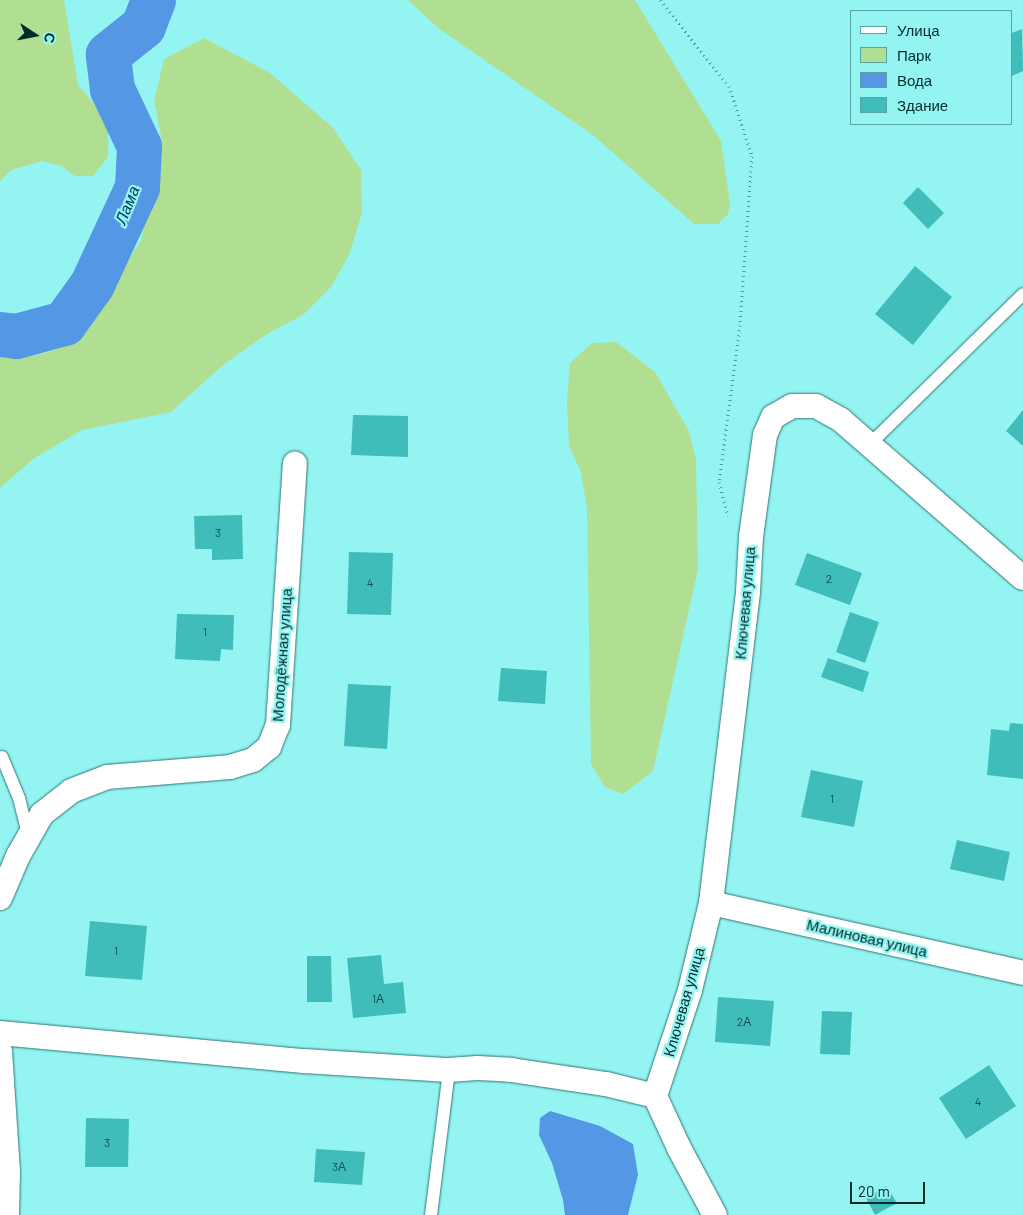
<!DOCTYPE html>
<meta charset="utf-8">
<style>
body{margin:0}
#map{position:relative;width:1023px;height:1215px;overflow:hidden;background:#94f4f1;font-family:Barlow,sans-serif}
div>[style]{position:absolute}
.green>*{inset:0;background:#b0df91}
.water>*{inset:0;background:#5497e4}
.river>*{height:45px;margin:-22.5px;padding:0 22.5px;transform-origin:22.5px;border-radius:22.5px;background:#5497e4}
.building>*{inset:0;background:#40bcba}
.path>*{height:3px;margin-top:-1.5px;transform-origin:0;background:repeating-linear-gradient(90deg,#509896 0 1px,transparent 0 5px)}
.roads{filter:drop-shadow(0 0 1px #2c7776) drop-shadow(0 0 1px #2c7776)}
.service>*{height:12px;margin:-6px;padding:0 6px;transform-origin:6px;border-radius:6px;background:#fff}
.minor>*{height:24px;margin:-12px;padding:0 12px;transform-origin:12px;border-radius:12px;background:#fff}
span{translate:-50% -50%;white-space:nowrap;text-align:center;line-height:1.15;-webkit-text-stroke:4.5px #94f4f1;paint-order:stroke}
.number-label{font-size:12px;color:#105050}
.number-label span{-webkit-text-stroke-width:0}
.street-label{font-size:15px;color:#002c2c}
.water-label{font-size:16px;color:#002f5f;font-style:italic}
.legend{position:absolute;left:850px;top:10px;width:162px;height:115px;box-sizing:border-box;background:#94f4f1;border:1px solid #59a4a2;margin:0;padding:6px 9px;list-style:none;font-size:15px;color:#002c2c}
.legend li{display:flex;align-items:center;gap:10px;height:25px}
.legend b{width:25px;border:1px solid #59a4a2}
.north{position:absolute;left:10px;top:10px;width:50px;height:50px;-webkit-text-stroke:4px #94f4f1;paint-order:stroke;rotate:101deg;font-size:14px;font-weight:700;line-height:20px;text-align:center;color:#002c2c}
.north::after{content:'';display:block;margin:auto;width:18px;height:22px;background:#002c2c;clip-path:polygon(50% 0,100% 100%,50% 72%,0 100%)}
.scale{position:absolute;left:850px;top:1182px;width:75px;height:22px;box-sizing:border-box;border:2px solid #002c2c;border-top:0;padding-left:6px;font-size:15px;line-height:18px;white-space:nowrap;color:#002c2c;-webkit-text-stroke:4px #94f4f1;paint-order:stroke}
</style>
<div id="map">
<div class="green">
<i style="clip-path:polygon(0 0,64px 0,78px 85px,108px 120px,108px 157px,93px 176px,75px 176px,61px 166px,42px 161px,11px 170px,0 181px)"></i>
<i style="clip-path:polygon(408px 0,635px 0,721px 141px,730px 204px,728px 214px,718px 224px,694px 224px,593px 135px,438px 28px)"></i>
<i style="clip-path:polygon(204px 38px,270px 73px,333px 128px,361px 170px,362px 213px,349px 255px,331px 287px,303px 315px,267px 334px,224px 364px,171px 412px,82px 430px,33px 459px,0 488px,0 353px,37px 355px,63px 347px,98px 309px,141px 240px,154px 182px,161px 136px,154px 101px,164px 59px)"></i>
<i style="clip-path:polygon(616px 342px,655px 372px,689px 431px,696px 460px,698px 569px,653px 771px,623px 794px,605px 787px,591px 764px,587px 509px,581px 472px,569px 446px,567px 401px,570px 363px,592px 343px)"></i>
</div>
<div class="water">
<i style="clip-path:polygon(550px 1111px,600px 1126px,633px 1144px,638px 1175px,628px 1215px,565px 1215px,563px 1200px,552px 1163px,539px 1135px,540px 1118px)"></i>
</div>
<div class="river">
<i style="left:0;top:334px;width:16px;rotate:7deg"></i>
<i style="left:16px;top:336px;width:50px;rotate:-15.2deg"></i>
<i style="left:64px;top:323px;width:48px;rotate:-54.3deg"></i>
<i style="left:92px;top:284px;width:107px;rotate:-65.1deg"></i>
<i style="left:137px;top:187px;width:41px;rotate:-87.2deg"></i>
<i style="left:139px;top:146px;width:63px;rotate:-115.3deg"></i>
<i style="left:112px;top:89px;width:35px;rotate:-97deg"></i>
<i style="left:108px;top:54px;width:45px;rotate:-38.7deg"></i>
<i style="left:143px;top:26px;width:28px;rotate:-69deg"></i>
</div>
<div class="building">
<i style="clip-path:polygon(1022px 29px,1023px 71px,1012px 76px,1012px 33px)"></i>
<i style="clip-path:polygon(918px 187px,944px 213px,928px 229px,903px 203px)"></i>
<i style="clip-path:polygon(915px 266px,952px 297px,913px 345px,875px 314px)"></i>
<i style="clip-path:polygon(1023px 410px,1023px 446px,1006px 431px)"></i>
<i style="clip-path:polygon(353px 415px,408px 416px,408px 457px,351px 455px)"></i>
<i style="clip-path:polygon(242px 515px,243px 559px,212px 560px,212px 549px,195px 549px,194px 516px)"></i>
<i style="clip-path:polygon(349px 552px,393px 553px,391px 615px,347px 614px)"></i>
<i style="clip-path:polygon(807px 553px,862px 573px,850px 605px,795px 585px)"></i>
<i style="clip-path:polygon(850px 612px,879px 622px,865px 663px,836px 652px)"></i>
<i style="clip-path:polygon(177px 614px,234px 615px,233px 650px,221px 649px,220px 661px,175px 659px)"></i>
<i style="clip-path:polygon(828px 658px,869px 672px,863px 692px,821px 677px)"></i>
<i style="clip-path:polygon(501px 668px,547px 671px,545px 704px,498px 701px)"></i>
<i style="clip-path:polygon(348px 684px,391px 686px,387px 749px,344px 746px)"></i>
<i style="clip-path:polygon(1010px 723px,1023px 724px,1023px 779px,987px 775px,991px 729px,1009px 731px)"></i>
<i style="clip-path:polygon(811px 770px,863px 781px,854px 827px,801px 817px)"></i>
<i style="clip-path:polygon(957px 840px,1010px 852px,1004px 881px,950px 869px)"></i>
<i style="clip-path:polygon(90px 921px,147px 926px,142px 980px,85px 976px)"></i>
<i style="clip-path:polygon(381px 955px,384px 984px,403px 982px,406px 1013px,353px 1018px,347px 958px)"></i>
<i style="clip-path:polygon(307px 956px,331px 956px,332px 1002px,307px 1002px)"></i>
<i style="clip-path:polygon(718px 997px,774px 1001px,770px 1046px,715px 1042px)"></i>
<i style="clip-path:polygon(822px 1011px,852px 1012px,850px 1055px,820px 1054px)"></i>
<i style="clip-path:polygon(989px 1065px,1016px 1106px,966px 1139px,939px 1098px)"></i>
<i style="clip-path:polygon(86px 1118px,129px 1119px,128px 1167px,85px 1167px)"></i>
<i style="clip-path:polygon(316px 1149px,365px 1152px,362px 1185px,314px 1182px)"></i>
<i style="clip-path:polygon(886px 1186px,897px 1203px,875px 1215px,866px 1198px)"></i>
</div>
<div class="path">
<i style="left:660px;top:0;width:110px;rotate:51.3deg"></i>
<i style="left:729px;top:86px;width:74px;rotate:71.8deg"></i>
<i style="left:752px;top:156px;width:169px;rotate:94.1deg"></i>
<i style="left:740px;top:325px;width:158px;rotate:97.6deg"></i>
<i style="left:719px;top:482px;width:35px;rotate:75deg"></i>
</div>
<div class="roads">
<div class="service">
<i style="left:870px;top:444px;width:214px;rotate:-44.4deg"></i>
<i style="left:2px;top:757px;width:44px;rotate:67.5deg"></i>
<i style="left:19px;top:798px;width:38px;rotate:76deg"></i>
<i style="left:431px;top:1215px;width:146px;rotate:-82.9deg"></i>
</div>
<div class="minor">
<i style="left:0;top:898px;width:46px;rotate:-66.8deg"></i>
<i style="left:18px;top:856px;width:48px;rotate:-60.3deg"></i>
<i style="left:42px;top:814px;width:37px;rotate:-38deg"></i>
<i style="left:71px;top:791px;width:39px;rotate:-21deg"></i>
<i style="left:107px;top:777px;width:123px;rotate:-4.6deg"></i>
<i style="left:230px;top:767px;width:24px;rotate:-17deg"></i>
<i style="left:253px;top:760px;width:21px;rotate:-39deg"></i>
<i style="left:269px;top:747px;width:24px;rotate:-68deg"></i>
<i style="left:278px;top:725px;width:262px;rotate:-86.3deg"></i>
<i style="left:711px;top:903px;width:320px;rotate:12.6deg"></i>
<i style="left:0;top:1033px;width:305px;rotate:5.3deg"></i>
<i style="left:304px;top:1061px;width:145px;rotate:3.6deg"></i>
<i style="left:449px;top:1070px;width:28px;rotate:-4deg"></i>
<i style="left:477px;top:1068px;width:34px;rotate:3deg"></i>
<i style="left:511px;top:1070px;width:96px;rotate:8.4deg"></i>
<i style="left:606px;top:1084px;width:50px;rotate:13.8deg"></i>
<i style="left:0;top:1051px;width:122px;rotate:86.2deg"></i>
<i style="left:8px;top:1173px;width:42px;rotate:91.4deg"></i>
<i style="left:655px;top:1096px;width:112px;rotate:-71.7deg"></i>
<i style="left:690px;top:990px;width:89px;rotate:-76.4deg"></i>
<i style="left:711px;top:903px;width:313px;rotate:-83.2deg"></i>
<i style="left:748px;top:592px;width:55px;rotate:-86.9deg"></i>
<i style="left:751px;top:537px;width:103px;rotate:-82.2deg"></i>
<i style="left:765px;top:435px;width:20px;rotate:-66deg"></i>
<i style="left:773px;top:417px;width:22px;rotate:-30deg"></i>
<i style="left:792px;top:406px;width:24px"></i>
<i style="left:816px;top:406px;width:29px;rotate:29deg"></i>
<i style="left:841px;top:420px;width:241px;rotate:41deg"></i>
<i style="left:655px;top:1096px;width:57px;rotate:65.2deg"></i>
<i style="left:679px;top:1148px;width:76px;rotate:61.8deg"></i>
</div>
</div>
<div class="number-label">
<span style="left:218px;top:533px">3</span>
<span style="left:829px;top:579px">2</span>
<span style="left:370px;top:583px">4</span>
<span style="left:205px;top:632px">1</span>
<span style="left:832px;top:799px">1</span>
<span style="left:116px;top:951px">1</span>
<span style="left:378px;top:999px">1А</span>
<span style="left:744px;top:1022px">2А</span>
<span style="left:978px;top:1102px">4</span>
<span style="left:107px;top:1143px">3</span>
<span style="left:339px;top:1167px">3А</span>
</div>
<div class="street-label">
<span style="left:745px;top:603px;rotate:-85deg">Ключевая улица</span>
<span style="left:282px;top:655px;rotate:-86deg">Молодёжная улица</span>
<span style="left:867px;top:938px;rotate:13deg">Малиновая улица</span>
<span style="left:684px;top:1002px;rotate:-74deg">Ключевая улица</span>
</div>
<div class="water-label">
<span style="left:127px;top:205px;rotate:-68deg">Лама</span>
</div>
<ul class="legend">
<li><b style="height:6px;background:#fff"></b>Улица</li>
<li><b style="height:14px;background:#b0df91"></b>Парк</li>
<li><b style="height:14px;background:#5497e4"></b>Вода</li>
<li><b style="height:14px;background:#40bcba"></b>Здание</li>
</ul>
<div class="north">С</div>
<div class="scale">20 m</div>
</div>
